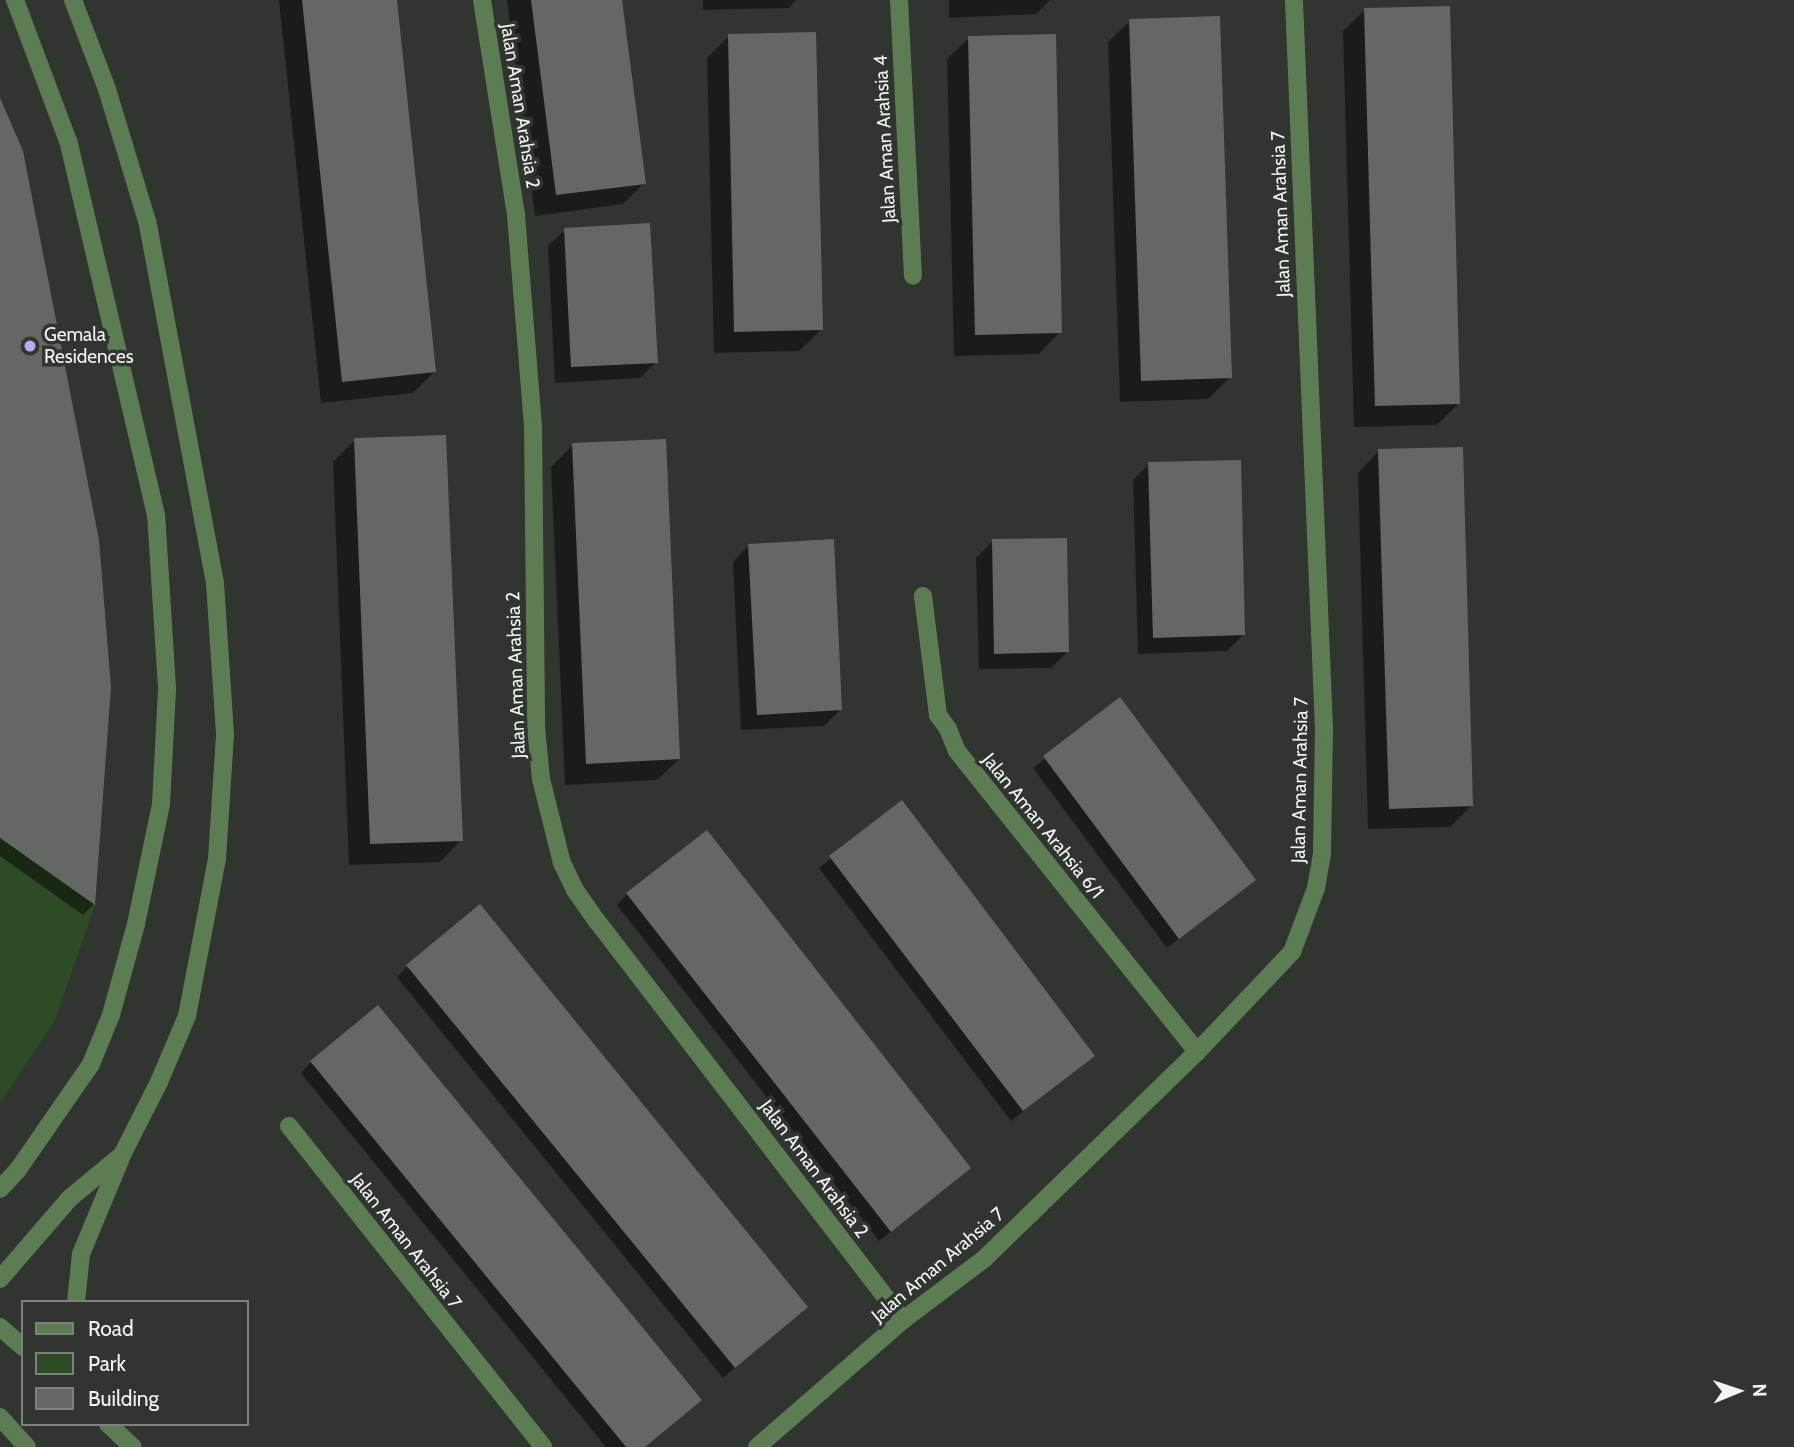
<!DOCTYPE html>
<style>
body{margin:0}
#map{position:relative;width:1794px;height:1447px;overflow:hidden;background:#313530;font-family:Cabin,sans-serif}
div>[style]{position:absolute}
.green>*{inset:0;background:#2d4b24}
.shadow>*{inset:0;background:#0007}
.building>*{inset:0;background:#646863}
.minor>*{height:18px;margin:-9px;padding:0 9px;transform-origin:9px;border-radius:9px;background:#5c7c53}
.tertiary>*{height:18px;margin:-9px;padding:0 9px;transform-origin:9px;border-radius:9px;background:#5c7c53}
.dots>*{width:19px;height:19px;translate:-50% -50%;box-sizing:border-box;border:4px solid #313530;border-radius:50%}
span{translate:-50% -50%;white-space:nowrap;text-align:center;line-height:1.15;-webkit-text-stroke:7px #313530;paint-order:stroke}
.street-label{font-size:19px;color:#f2f4f1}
.poi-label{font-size:19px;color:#f2f4f1}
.left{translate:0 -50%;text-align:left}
.legend{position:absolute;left:21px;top:1300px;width:228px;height:126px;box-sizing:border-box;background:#313530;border:2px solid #7e817d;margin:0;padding:9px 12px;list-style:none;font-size:21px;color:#f2f4f1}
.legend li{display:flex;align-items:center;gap:14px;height:35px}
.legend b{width:35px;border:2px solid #7e817d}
.north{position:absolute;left:1703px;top:1356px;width:70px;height:70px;-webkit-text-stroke:5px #313530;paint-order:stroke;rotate:88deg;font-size:19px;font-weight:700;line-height:28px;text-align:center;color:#f2f4f1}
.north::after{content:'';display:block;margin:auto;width:24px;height:32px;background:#f2f4f1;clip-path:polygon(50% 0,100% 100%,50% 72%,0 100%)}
</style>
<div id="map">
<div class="green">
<i style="clip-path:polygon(0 839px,95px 905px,55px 1020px,0 1103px)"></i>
</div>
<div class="shadow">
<i style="clip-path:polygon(279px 0,395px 0,434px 372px,413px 393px,321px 403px)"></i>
<i style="clip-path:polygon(507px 0,621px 0,644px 183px,623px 204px,535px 216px)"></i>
<i style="clip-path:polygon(703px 0,796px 0,789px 8px,703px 10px)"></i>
<i style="clip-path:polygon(949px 0,1050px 0,1036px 14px,949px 18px)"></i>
<i style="clip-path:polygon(1365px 10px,1459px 403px,1437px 425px,1354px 427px,1343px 31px)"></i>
<i style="clip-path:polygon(1130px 21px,1230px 377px,1208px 399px,1120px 402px,1108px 42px)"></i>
<i style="clip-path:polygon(729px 36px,821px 330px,799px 351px,714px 353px,707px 58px)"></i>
<i style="clip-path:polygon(969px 38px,1060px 332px,1039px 354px,954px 356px,947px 59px)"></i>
<i style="clip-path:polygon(0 102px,109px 687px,93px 905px,83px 915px,0 856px)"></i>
<i style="clip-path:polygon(565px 230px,656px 362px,640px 378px,555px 383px,548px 246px)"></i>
<i style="clip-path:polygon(355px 440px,461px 840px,440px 862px,349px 865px,333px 462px)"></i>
<i style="clip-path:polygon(573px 445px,679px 759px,657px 780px,565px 785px,551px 467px)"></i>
<i style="clip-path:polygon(1379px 451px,1472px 805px,1450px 827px,1368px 829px,1358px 473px)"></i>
<i style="clip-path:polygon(1149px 464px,1243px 635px,1227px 651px,1138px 654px,1133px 480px)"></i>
<i style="clip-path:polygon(993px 541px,1067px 652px,1051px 668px,979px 669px,976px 558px)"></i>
<i style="clip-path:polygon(749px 545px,841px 709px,824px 726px,741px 730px,733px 562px)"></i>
<i style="clip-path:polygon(1120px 700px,1254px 880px,1167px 948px,1033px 768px)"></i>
<i style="clip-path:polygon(901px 803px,1093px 1056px,1011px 1121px,819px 868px)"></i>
<i style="clip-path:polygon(627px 894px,969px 1168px,879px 1241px,617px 905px)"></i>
<i style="clip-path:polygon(408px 966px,806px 1307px,723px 1378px,397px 977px)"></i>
<i style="clip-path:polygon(311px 1062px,645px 1447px,606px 1447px,301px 1073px)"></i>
</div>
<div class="building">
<i style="clip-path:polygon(302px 0,397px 0,436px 372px,342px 382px)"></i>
<i style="clip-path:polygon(531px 0,622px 0,646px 184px,556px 195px)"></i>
<i style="clip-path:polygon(1450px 6px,1460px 404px,1375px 406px,1364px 8px)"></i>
<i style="clip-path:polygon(1220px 16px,1232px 378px,1141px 381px,1129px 19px)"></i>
<i style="clip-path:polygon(816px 32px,823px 330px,734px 332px,728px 34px)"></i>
<i style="clip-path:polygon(1056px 34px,1062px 333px,975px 335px,968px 36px)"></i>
<i style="clip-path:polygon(0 98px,23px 151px,99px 540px,111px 687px,95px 905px,0 838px)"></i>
<i style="clip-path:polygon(650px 223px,658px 363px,571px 367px,564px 228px)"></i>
<i style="clip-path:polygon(446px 435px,463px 841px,370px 844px,354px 438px)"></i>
<i style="clip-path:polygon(666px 439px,680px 759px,586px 764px,572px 443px)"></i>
<i style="clip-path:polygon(1463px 447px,1473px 806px,1389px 809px,1378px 449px)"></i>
<i style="clip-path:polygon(1241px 460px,1245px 635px,1153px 638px,1148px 462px)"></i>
<i style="clip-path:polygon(1067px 538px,1069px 652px,994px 654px,992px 539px)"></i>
<i style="clip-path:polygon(834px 539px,842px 710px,757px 715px,748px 544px)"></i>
<i style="clip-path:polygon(1120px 697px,1256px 880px,1179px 939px,1043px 756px)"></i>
<i style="clip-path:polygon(902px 800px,1095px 1056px,1023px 1111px,829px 856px)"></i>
<i style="clip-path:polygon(707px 830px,971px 1168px,891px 1232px,626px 893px)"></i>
<i style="clip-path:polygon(480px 904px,808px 1307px,735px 1368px,406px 965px)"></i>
<i style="clip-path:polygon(378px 1005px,702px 1400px,645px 1447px,626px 1447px,310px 1061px)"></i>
</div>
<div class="minor">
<i style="left:482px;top:0;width:218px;rotate:81deg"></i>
<i style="left:516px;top:215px;width:212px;rotate:85.4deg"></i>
<i style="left:533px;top:426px;width:301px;rotate:89.4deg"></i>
<i style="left:536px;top:727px;width:52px;rotate:84.5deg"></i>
<i style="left:541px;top:779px;width:87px;rotate:76deg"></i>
<i style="left:562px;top:863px;width:30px;rotate:64deg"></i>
<i style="left:575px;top:890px;width:38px;rotate:55deg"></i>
<i style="left:597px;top:921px;width:503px;rotate:52.51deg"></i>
<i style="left:899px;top:0;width:276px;rotate:87.1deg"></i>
<i style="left:923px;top:596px;width:120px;rotate:82.8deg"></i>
<i style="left:938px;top:715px;width:17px;rotate:54deg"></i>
<i style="left:948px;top:729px;width:24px;rotate:68deg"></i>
<i style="left:957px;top:751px;width:385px;rotate:51.4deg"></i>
<i style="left:289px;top:1126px;width:409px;rotate:51.6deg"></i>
<i style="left:757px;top:1447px;width:194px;rotate:-41deg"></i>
<i style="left:903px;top:1320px;width:101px;rotate:-37deg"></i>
<i style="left:984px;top:1259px;width:297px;rotate:-44.2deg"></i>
<i style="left:1197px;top:1052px;width:138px;rotate:-46.5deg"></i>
<i style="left:1292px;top:952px;width:68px;rotate:-69.4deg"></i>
<i style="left:1316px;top:888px;width:35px;rotate:-80deg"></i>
<i style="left:1322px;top:854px;width:125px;rotate:-89.1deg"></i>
<i style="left:1324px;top:729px;width:730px;rotate:-92.36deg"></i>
</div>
<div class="tertiary">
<i style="left:0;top:1189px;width:25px;rotate:-47deg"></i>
<i style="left:17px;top:1171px;width:130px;rotate:-55.3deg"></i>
<i style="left:91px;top:1064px;width:53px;rotate:-67.8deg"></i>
<i style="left:111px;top:1015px;width:94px;rotate:-74.6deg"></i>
<i style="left:136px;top:924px;width:123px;rotate:-78.2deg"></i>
<i style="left:161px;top:804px;width:116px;rotate:-87deg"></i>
<i style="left:167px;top:688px;width:173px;rotate:-93.6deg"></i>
<i style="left:156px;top:515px;width:384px;rotate:-103.2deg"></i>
<i style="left:68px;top:141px;width:151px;rotate:-110.6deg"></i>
<i style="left:0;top:1279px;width:107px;rotate:-49.2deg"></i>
<i style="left:70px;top:1198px;width:67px;rotate:-39.6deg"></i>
<i style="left:122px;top:1155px;width:82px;rotate:-63.1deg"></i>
<i style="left:159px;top:1082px;width:72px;rotate:-67deg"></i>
<i style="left:187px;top:1016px;width:160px;rotate:-79.2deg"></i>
<i style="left:217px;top:859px;width:125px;rotate:-86.3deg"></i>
<i style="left:225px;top:734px;width:151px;rotate:-93.8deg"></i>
<i style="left:215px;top:583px;width:368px;rotate:-100.6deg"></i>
<i style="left:147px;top:221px;width:138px;rotate:-106.9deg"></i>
<i style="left:107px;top:89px;width:95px;rotate:-110.9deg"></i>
<i style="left:76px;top:1302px;width:48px;rotate:-84.1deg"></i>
<i style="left:81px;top:1254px;width:104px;rotate:-67.4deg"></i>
<i style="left:0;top:1327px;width:30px;rotate:41deg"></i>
<i style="left:0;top:1417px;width:40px;rotate:48deg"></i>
<i style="left:108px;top:1424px;width:34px;rotate:43deg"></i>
</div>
<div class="dots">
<i style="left:30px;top:346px;background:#b4acf9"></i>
</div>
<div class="street-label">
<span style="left:520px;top:106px;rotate:81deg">Jalan Aman Arahsia 2</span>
<span style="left:885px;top:139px;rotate:-93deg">Jalan Aman Arahsia 4</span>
<span style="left:1281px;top:214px;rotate:-92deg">Jalan Aman Arahsia 7</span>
<span style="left:516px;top:675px;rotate:-92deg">Jalan Aman Arahsia 2</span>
<span style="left:1300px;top:780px;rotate:-89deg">Jalan Aman Arahsia 7</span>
<span style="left:1043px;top:826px;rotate:51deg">Jalan Aman Arahsia 6/1</span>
<span style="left:814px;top:1169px;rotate:53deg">Jalan Aman Arahsia 2</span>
<span style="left:406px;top:1241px;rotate:52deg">Jalan Aman Arahsia 7</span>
<span style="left:938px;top:1265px;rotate:-40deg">Jalan Aman Arahsia 7</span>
</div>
<div class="poi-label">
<span class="left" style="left:44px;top:346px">Gemala<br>Residences</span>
</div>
<ul class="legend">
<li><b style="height:9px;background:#5c7c53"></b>Road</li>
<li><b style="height:19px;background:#2d4b24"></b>Park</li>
<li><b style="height:19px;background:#646863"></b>Building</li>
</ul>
<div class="north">N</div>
</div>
